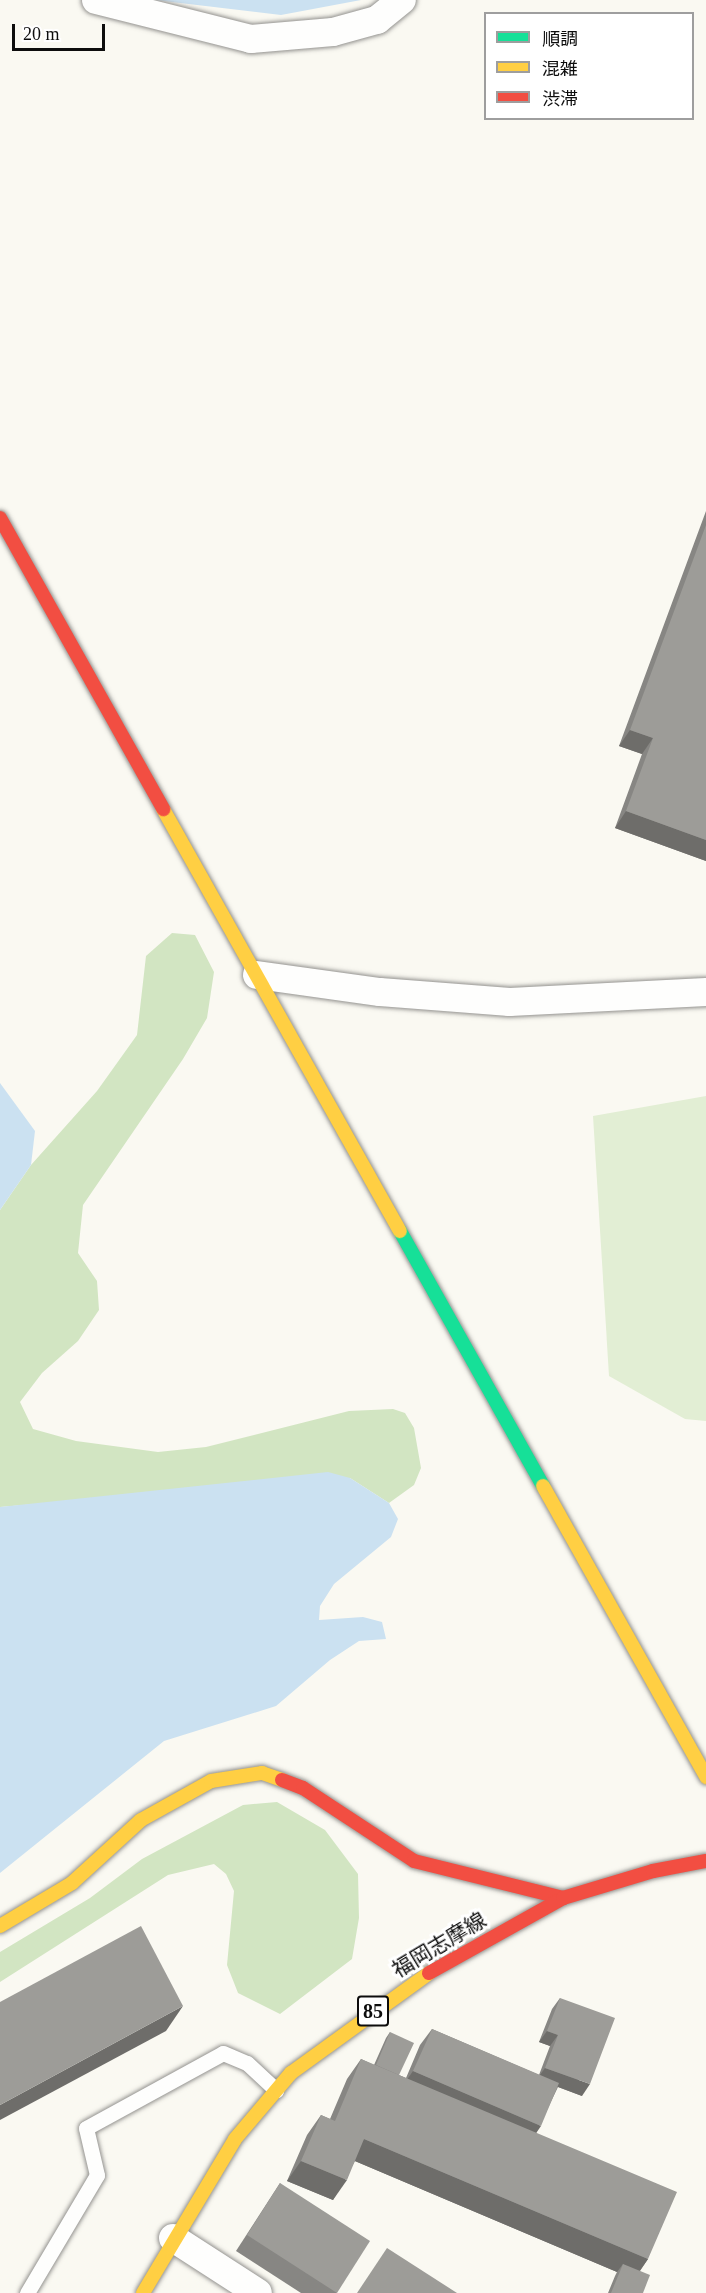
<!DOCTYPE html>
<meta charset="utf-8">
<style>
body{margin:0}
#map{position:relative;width:706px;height:2293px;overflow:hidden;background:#faf9f2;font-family:"Times New Roman","Noto Sans JP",serif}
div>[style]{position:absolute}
.green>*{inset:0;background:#e2eed4}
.forest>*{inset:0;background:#d2e5c2}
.water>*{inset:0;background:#cbe1f1}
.roads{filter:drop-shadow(0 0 2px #949390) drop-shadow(0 0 2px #949390)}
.lane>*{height:15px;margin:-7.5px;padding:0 7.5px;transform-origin:7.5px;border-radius:7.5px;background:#fefefd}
.street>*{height:28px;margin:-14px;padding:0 14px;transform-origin:14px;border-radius:14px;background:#fefefd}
.fast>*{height:14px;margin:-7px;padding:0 7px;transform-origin:7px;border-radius:7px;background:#16e098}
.slow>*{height:14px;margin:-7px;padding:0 7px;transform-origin:7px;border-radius:7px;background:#ffcf43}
.jam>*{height:14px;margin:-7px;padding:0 7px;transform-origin:7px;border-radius:7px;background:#f24e42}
.wall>*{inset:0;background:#878683}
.shaded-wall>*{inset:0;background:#6e6d6a}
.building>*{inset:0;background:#9d9c98}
span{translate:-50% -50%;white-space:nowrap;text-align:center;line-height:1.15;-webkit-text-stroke:6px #fff;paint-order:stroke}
.shield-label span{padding:2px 4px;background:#fff;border:2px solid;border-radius:4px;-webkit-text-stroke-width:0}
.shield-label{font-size:20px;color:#0d0d0d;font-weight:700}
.street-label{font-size:21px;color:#0d0d0d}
.legend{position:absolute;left:484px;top:12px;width:210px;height:108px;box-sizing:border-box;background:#fff;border:2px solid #9e9e9e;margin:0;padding:8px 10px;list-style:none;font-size:18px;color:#0d0d0d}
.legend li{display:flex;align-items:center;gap:12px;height:30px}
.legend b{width:30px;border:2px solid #9e9e9e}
.scale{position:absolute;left:12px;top:24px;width:93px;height:27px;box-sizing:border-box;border:3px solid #0d0d0d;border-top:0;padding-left:8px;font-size:18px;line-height:21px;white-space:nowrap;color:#0d0d0d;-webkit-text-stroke:4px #fff;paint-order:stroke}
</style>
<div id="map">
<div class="green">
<i style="clip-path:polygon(706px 1096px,706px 1421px,685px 1419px,609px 1376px,593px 1116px)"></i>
</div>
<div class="forest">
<i style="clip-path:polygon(172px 933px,195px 935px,214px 972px,207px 1018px,183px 1059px,83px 1205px,78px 1253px,97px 1281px,99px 1310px,78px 1341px,42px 1373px,20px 1402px,33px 1429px,76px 1441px,158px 1452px,206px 1447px,349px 1411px,393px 1409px,405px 1413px,414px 1428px,421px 1468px,414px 1485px,389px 1503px,350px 1478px,0 1507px,0 1210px,31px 1165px,97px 1091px,137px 1035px,146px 956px)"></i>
<i style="clip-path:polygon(277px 1802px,325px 1830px,358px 1874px,359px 1918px,352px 1959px,280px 2014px,238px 1993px,227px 1965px,234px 1891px,226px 1874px,214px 1864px,168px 1875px,0 1982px,0 1952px,90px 1898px,142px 1859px,243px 1805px)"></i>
</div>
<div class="water">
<i style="clip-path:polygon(155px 0,361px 0,281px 15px)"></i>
<i style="clip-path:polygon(0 1083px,35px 1131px,31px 1165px,0 1210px)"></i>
<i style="clip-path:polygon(328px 1472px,350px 1478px,389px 1503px,398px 1519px,391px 1537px,334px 1584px,320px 1606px,319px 1620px,363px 1617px,382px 1622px,386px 1639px,359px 1641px,330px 1660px,276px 1706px,164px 1741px,0 1873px,0 1507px)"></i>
</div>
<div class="roads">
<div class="lane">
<i style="left:27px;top:2293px;width:137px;rotate:-59.3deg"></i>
<i style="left:97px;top:2175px;width:48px;rotate:-103.2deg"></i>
<i style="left:86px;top:2128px;width:156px;rotate:-28.7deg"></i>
<i style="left:223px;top:2053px;width:26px;rotate:23deg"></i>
<i style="left:247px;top:2063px;width:40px;rotate:43deg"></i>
</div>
<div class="street">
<i style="left:96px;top:0;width:160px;rotate:14.1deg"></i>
<i style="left:251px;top:39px;width:82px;rotate:-4.9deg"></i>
<i style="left:333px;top:32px;width:46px;rotate:-15.3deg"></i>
<i style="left:377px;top:20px;width:32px;rotate:-39deg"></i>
<i style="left:257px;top:975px;width:124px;rotate:7.9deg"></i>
<i style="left:380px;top:992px;width:130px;rotate:4.4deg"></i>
<i style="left:510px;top:1002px;width:196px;rotate:-2.9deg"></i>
<i style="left:173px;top:2238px;width:101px;rotate:32.9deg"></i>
</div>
<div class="fast">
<i style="left:400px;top:1231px;width:292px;rotate:60.7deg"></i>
</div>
<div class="slow">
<i style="left:163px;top:809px;width:484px;rotate:60.7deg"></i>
<i style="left:543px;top:1486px;width:334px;rotate:60.7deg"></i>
<i style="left:0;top:1926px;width:84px;rotate:-30.8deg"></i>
<i style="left:72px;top:1883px;width:93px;rotate:-42.4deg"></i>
<i style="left:141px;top:1820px;width:80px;rotate:-29.1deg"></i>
<i style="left:211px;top:1781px;width:52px;rotate:-8.9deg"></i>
<i style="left:262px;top:1773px;width:21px;rotate:19deg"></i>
<i style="left:143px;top:2293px;width:179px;rotate:-59.1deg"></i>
<i style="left:235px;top:2139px;width:87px;rotate:-49.7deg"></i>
<i style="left:291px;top:2073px;width:170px;rotate:-35.9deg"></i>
</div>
<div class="jam">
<i style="left:0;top:518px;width:334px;rotate:60.7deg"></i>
<i style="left:282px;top:1780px;width:22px;rotate:21deg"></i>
<i style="left:303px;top:1788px;width:133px;rotate:33.3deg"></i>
<i style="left:414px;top:1861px;width:154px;rotate:13.9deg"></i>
<i style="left:429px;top:1973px;width:154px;rotate:-29.2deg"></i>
<i style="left:563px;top:1898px;width:94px;rotate:-16.7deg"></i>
<i style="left:653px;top:1871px;width:54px;rotate:-10.7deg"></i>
</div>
</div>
<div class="wall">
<i style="clip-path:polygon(706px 511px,706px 861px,615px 828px,642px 754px,619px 746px)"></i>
<i style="clip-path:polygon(560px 1998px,582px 2096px,558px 2087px,536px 2133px,648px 2259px,640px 2271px,643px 2293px,608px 2293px,615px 2276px,617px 2272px,355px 2161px,333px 2200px,287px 2181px,307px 2135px,321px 2115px,330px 2119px,347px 2079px,361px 2059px,374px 2065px,386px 2038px,390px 2032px,399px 2075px,406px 2078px,420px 2045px,432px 2029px,539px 2075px,550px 2046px,539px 2042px,552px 2009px)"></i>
<i style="clip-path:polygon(280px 2183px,337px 2293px,301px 2293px,236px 2251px)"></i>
</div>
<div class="shaded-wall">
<i style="clip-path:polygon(630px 730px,653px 738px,642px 754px,619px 746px)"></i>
<i style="clip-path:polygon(626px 811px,706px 840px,706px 861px,615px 828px)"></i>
<i style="clip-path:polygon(183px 2006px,166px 2031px,0 2120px,0 2105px)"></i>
<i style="clip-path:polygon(547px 2031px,558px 2035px,550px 2046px,539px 2042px)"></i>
<i style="clip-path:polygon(545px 2068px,590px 2084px,582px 2096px,537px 2079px)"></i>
<i style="clip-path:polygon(413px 2071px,541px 2126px,530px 2142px,402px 2087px)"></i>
<i style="clip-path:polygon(364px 2139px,648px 2259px,634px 2279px,623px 2264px,617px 2272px,350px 2159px)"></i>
<i style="clip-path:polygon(301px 2161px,347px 2180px,333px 2200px,287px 2181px)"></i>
</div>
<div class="building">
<i style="clip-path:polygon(706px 525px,706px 840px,626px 811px,653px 738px,630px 730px)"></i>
<i style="clip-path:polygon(141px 1926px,183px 2006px,0 2105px,0 2002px)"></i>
<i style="clip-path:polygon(560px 1998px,615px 2018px,590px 2084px,545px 2068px,558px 2035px,547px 2031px)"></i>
<i style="clip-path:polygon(432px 2029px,559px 2083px,541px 2126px,413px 2071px)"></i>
<i style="clip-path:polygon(390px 2032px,414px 2043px,399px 2075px,376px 2065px)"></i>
<i style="clip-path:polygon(361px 2059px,677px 2192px,648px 2259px,364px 2139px,347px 2180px,301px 2161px,321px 2115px,335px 2121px)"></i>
<i style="clip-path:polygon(280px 2183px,370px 2241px,337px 2293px,247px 2235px)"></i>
<i style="clip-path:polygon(387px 2248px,457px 2293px,357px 2293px)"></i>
<i style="clip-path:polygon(623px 2264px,650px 2275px,643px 2293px,611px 2293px)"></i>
</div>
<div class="shield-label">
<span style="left:373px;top:2011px">85</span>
</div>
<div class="street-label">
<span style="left:439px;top:1945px;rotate:-31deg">福岡志摩線</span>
</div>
<ul class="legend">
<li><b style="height:8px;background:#16e098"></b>順調</li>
<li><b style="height:8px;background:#ffcf43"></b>混雑</li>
<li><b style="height:8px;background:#f24e42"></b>渋滞</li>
</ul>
<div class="scale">20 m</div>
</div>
